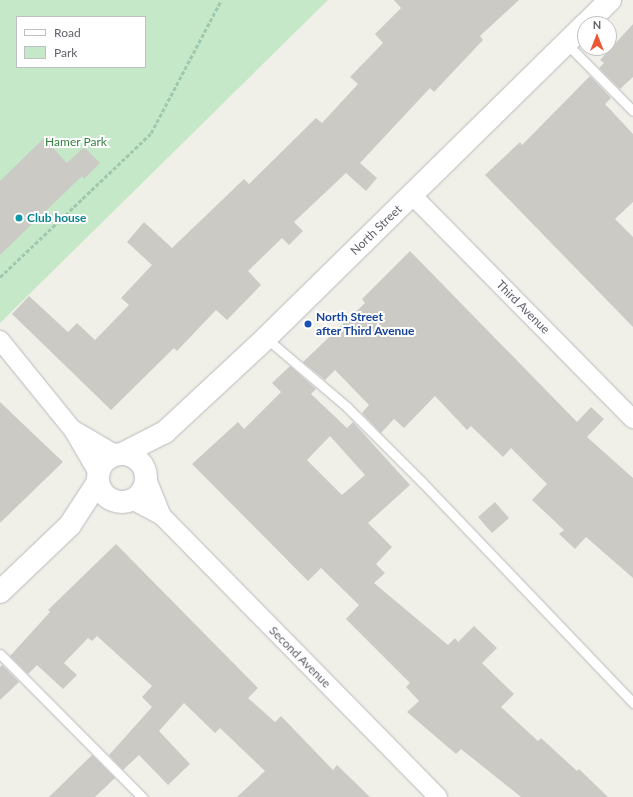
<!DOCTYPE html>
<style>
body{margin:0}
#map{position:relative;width:633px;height:797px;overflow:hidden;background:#f1f0e8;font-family:Lato,sans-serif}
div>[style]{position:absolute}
.green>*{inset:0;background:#c5e8c9}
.building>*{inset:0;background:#cccac5}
.path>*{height:2.5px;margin-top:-1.25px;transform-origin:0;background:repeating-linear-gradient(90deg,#9ec9af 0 4px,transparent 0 6px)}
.roads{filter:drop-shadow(0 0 1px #b8b9be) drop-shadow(0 0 1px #b8b9be)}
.service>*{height:9px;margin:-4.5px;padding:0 4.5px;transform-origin:4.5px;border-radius:4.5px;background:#fff}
.minor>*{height:18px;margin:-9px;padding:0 9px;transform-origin:9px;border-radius:9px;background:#fff}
.secondary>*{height:22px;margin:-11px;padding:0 11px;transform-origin:11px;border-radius:11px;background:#fff}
.secondary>.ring{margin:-11px;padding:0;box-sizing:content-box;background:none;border:22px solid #fff;border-radius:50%}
.dots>*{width:11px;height:11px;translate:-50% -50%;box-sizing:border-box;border:2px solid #fff;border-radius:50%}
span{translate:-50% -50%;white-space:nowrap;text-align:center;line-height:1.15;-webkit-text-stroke:4px #fff;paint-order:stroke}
.park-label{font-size:12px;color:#348141}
.culture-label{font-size:12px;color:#0d838f;font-weight:700}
.left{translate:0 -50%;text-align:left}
.street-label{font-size:12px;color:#5f6268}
.transit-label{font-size:12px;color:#164399;font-weight:700}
.legend{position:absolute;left:16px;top:16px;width:130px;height:52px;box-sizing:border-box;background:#fff;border:1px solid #bfc0c3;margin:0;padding:5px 7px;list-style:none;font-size:12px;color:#5f6268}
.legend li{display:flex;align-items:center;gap:8px;height:20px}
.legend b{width:20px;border:1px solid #bfc0c3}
.north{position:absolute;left:577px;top:16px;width:40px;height:40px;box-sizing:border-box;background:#fff;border:1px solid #bfc0c3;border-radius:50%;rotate:0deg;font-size:11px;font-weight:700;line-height:16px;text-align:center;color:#5f6268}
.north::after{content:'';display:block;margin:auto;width:14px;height:18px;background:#e95935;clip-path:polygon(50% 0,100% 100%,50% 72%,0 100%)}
</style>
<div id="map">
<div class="green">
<i style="clip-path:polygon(evenodd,0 0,328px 0,0 323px,0 0,17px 17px,145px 17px,145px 67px,17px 67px,17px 17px)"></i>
</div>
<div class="building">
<i style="clip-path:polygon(394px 0,519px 0,480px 36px,483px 40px,434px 92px,430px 88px,360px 163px,377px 178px,366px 191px,346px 173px,294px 222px,303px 231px,289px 245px,282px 238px,248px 271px,261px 285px,227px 320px,216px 310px,177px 351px,174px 348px,111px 410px,12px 314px,29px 296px,68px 332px,77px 323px,95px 340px,129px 305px,121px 298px,152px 265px,127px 242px,144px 222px,172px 248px,244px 179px,249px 184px,316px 118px,322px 123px,358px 84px,350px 77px,383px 43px,375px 34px,401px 8px)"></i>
<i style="clip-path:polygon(633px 24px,633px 77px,620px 89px,599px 68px,604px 63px,600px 60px)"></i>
<i style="clip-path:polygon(590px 76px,611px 98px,605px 104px,633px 134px,633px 202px,615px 219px,633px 237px,633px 327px,485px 175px,520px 142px,522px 145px)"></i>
<i style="clip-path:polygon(44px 138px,67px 163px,84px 147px,100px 163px,84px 179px,82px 176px,0 255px,0 181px)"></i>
<i style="clip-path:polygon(410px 251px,577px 422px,591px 407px,604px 419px,587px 437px,633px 478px,633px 578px,586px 537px,575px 549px,559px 534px,564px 530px,532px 500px,547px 484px,511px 448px,503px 457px,471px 426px,467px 430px,435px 396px,404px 428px,394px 419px,381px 433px,362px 413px,369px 405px,335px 370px,325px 380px,303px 362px,365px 303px,362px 299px)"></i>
<i style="clip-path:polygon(evenodd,290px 366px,316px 389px,311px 394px,347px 428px,353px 422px,410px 485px,368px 523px,392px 547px,376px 564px,385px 573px,374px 583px,448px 645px,455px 638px,458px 642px,474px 626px,497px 648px,482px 663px,514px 694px,501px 707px,538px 741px,541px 738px,577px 771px,579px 769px,608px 797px,521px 797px,461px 749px,456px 754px,407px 712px,419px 701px,406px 687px,410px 683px,346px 619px,359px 605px,321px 568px,308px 581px,192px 464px,238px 422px,244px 429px,281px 392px,272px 383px,290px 366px,330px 436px,365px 475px,342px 495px,307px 460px,330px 436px)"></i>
<i style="clip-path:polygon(0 402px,63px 462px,0 523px)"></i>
<i style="clip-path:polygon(495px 502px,509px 518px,492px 533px,478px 517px)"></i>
<i style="clip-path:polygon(116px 544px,258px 688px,248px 698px,275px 722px,281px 716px,333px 770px,337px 765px,370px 797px,237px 797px,265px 771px,220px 728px,215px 733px,184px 703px,159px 731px,190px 764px,168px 785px,139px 755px,123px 770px,109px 755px,152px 707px,142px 697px,152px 686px,97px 636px,92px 641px,88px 638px,64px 663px,77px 675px,63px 689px,37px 665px,28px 674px,10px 656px,50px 612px,48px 610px)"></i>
<i style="clip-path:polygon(2px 665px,19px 682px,0 700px,0 667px)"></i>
<i style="clip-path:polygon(92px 755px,115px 778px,95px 797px,49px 797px)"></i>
</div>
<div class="path">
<i style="left:0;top:277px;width:209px;rotate:-43.6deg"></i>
<i style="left:151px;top:133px;width:150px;rotate:-62.2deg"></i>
</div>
<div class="roads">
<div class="service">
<i style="left:566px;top:43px;width:95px;rotate:45.4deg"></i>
<i style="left:266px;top:338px;width:106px;rotate:40.4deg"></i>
<i style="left:347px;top:407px;width:106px;rotate:45deg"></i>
<i style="left:422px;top:482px;width:306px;rotate:46.3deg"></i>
<i style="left:0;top:654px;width:202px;rotate:45.2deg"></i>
</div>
<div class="minor">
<i style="left:412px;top:195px;width:315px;rotate:45.4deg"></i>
<i style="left:0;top:340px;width:116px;rotate:51deg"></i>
<i style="left:73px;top:430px;width:50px;rotate:59.8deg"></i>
<i style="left:74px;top:430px;width:48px;rotate:30.3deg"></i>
<i style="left:147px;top:479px;width:40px;rotate:68deg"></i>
<i style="left:132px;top:500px;width:34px;rotate:28deg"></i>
<i style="left:162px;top:516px;width:394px;rotate:45.5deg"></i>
</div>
<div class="secondary">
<i style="left:586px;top:24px;width:34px;rotate:-45deg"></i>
<i style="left:124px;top:453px;width:46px;rotate:-27.1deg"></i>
<i style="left:165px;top:432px;width:138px;rotate:-42.9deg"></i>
<i style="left:266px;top:338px;width:447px;rotate:-44.5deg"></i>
<i class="ring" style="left:98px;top:454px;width:26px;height:26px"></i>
<i style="left:0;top:592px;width:97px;rotate:-43.7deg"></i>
<i style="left:70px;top:525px;width:51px;rotate:-56.9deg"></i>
</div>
</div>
<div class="dots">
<i style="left:19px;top:218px;background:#0f9aa8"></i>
<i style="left:308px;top:324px;background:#1a4fb4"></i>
</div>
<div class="park-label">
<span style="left:76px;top:142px">Hamer Park</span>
</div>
<div class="culture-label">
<span class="left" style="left:27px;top:218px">Club house</span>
</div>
<div class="street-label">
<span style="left:376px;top:230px;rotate:-44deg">North Street</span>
<span style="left:523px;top:307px;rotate:45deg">Third Avenue</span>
<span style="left:300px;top:657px;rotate:45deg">Second Avenue</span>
</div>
<div class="transit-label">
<span class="left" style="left:316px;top:324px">North Street<br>after Third Avenue</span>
</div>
<ul class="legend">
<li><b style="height:5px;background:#fff"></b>Road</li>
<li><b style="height:11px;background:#c5e8c9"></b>Park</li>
</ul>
<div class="north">N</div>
</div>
